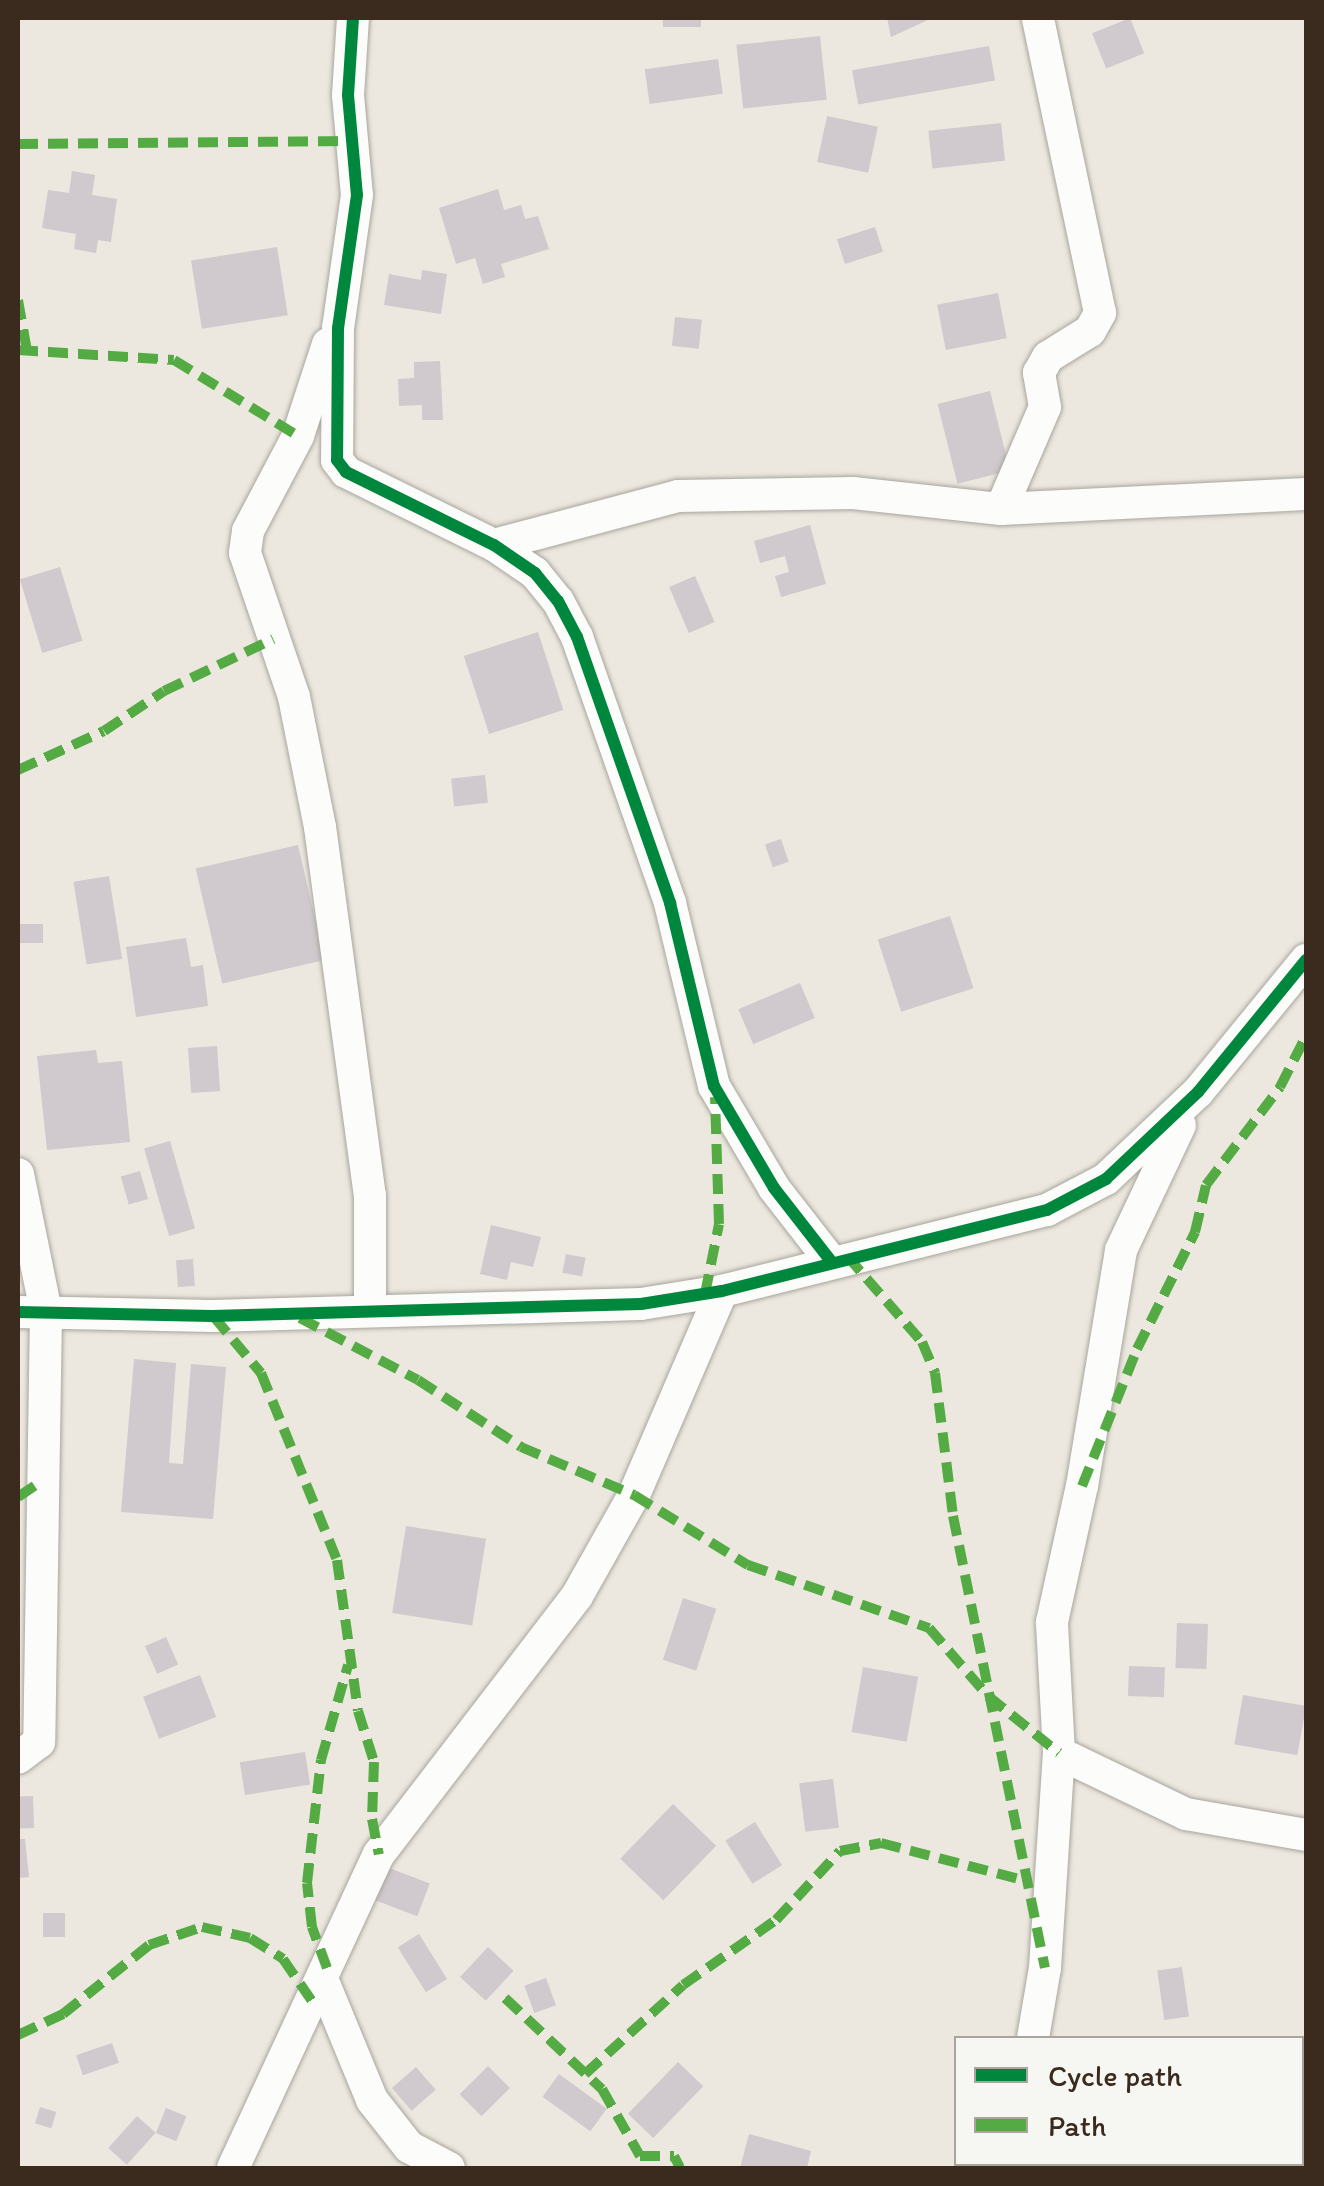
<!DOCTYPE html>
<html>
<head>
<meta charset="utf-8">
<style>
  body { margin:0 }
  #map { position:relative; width:1324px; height:2186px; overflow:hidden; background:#ece8df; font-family:Itim,sans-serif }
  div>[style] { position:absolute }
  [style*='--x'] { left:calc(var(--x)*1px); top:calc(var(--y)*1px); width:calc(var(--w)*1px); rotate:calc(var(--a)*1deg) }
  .building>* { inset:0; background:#d0c9cd; transform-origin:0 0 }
  .roads { filter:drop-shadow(0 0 2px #a9a59e) drop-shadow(0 0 2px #a9a59e) }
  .street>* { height:32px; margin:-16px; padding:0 16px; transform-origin:16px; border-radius:16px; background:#fcfcfa }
  .quiet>* { height:10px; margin-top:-5px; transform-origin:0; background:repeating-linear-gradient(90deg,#55ab43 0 20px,transparent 0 30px) }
  .cycleway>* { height:12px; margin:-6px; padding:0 6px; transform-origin:6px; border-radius:6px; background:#00873e }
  span { translate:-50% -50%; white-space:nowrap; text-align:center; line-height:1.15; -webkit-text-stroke:8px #f6f6f2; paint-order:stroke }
  .frame { position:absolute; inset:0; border:20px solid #3b2a1e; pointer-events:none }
  .legend { position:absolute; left:954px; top:2036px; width:350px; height:130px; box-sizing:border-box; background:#f6f6f2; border:2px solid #aba49d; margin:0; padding:12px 18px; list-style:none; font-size:30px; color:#3b2a1e }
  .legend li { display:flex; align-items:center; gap:20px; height:50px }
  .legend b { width:50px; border:2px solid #aba49d }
</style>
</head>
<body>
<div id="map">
  <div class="building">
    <div style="left:663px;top:18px;width:38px;height:9px"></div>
    <div style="clip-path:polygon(887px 18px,927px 18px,928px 20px,891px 37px)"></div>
    <div style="left:1130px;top:18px;width:38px;height:41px;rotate:68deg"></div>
    <div style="left:820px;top:36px;width:64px;height:84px;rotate:84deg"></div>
    <div style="left:989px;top:46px;width:35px;height:139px;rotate:80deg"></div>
    <div style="left:718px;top:59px;width:35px;height:74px;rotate:82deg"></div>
    <div style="left:827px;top:116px;width:52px;height:47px;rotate:12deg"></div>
    <div style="left:1001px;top:123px;width:38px;height:73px;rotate:84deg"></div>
    <div style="clip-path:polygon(72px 171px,95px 175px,92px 195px,117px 199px,111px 242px,98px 240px,96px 253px,74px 249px,76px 234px,42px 228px,48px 190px,69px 193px)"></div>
    <div style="clip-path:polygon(498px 189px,504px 210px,521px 205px,525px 219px,538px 216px,549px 249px,501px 264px,505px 277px,483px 284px,475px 258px,456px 264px,439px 208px)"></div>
    <div style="left:875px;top:227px;width:26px;height:40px;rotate:72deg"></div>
    <div style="left:277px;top:247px;width:69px;height:87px;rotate:81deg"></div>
    <div style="clip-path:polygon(422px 270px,447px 274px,441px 314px,384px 305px,389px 274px,421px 280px)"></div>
    <div style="left:998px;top:293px;width:46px;height:62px;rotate:79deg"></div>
    <div style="left:675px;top:317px;width:27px;height:29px;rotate:6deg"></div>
    <div style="clip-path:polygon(440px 361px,443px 420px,422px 420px,422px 405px,399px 406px,398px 379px,414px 378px,414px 362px)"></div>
    <div style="left:990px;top:391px;width:82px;height:54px;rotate:76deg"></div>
    <div style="clip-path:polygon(810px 525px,826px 584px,781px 597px,775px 576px,789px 572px,785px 556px,760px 563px,754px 541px)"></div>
    <div style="left:60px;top:567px;width:77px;height:42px;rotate:73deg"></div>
    <div style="left:695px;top:576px;width:50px;height:28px;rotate:67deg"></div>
    <div style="left:538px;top:632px;width:82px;height:78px;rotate:72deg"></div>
    <div style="left:485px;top:775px;width:28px;height:34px;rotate:84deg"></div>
    <div style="left:781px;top:839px;width:24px;height:17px;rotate:71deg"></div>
    <div style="left:298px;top:845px;width:118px;height:105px;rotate:77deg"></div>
    <div style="left:109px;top:876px;width:84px;height:36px;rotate:81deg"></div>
    <div style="left:950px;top:916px;width:76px;height:76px;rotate:72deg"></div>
    <div style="left:18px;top:924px;width:25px;height:19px"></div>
    <div style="clip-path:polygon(186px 938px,191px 967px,203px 965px,208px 1006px,136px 1017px,126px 947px)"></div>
    <div style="left:800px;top:983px;width:38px;height:67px;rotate:67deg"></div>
    <div style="left:217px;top:1046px;width:45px;height:29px;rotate:86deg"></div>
    <div style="clip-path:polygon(96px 1050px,98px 1063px,122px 1061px,130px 1142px,47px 1150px,37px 1056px)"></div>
    <div style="left:170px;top:1141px;width:91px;height:27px;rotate:74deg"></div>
    <div style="left:140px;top:1171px;width:29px;height:20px;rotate:74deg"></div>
    <div style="clip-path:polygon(491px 1225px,541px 1237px,533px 1267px,511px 1262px,507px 1280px,480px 1274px)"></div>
    <div style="left:566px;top:1254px;width:20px;height:19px;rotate:11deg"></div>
    <div style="left:193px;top:1259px;width:27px;height:17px;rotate:86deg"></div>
    <div style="clip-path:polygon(134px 1359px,176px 1363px,169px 1463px,183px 1464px,191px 1364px,226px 1367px,213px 1519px,121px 1512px)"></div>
    <div style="left:406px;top:1526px;width:81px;height:88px;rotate:9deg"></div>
    <div style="left:683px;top:1598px;width:35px;height:65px;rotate:18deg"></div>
    <div style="left:1177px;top:1623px;width:31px;height:45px;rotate:2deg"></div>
    <div style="left:166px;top:1637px;width:30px;height:23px;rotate:66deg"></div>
    <div style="left:1129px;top:1666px;width:36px;height:30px;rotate:2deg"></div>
    <div style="left:863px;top:1667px;width:56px;height:66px;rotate:10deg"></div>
    <div style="left:200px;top:1675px;width:45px;height:61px;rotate:69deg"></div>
    <div style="left:1243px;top:1695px;width:64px;height:50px;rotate:10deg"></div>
    <div style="left:305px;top:1752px;width:33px;height:66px;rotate:81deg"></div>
    <div style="left:833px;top:1779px;width:49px;height:34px;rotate:83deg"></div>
    <div style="left:33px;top:1796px;width:32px;height:15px;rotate:88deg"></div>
    <div style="left:673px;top:1804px;width:60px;height:76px;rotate:44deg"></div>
    <div style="left:755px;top:1822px;width:51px;height:35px;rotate:58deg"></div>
    <div style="clip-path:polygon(18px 1839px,25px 1839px,29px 1877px,18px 1878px)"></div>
    <div style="left:384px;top:1866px;width:49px;height:35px;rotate:21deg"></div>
    <div style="left:43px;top:1913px;width:22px;height:24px"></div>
    <div style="left:419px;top:1934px;width:53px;height:25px;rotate:58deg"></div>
    <div style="left:488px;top:1947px;width:35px;height:41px;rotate:43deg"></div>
    <div style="left:1182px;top:1967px;width:50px;height:25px;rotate:82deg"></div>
    <div style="left:546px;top:1978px;width:29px;height:23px;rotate:70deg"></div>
    <div style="left:112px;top:2043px;width:21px;height:38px;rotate:71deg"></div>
    <div style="left:678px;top:2062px;width:35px;height:72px;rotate:44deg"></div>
    <div style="left:488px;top:2066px;width:31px;height:40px;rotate:45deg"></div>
    <div style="left:416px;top:2067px;width:30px;height:32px;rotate:49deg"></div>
    <div style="left:559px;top:2074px;width:59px;height:28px;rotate:36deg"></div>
    <div style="left:40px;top:2107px;width:17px;height:17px;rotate:17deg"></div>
    <div style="left:166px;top:2108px;width:22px;height:27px;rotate:22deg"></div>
    <div style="left:137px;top:2116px;width:25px;height:43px;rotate:42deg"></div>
    <div style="clip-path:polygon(749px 2134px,811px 2151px,807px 2168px,740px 2168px)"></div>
    <div style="clip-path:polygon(1179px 2164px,1260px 2164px,1178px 2168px)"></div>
  </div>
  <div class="roads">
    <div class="street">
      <div style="--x:353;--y:18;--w:77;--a:93.7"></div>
      <div style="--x:348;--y:95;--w:100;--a:84.9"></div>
      <div style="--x:357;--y:195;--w:134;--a:98.1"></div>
      <div style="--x:338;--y:328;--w:132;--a:90.4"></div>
      <div style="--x:337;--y:460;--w:15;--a:53"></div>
      <div style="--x:346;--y:472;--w:165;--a:26.3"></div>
      <div style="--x:494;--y:545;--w:50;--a:34.3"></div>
      <div style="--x:535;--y:573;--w:36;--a:51"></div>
      <div style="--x:558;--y:601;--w:41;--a:62.2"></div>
      <div style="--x:577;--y:637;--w:282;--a:70.7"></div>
      <div style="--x:670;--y:903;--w:188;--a:76.5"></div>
      <div style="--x:714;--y:1086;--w:118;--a:59.5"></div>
      <div style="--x:774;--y:1188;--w:91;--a:52.1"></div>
      <div style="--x:328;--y:344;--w:97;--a:108.1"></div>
      <div style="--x:298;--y:436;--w:107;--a:117.8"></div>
      <div style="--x:248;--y:531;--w:22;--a:98"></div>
      <div style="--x:245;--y:553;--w:152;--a:71.2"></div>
      <div style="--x:294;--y:697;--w:133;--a:78.7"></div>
      <div style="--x:320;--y:827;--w:371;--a:82.3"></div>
      <div style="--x:370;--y:1195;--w:116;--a:90"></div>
      <div style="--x:1001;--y:509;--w:111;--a:-66.7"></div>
      <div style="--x:1045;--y:407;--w:35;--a:-100"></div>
      <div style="--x:1039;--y:373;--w:18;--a:-61"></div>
      <div style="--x:1048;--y:357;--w:49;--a:-31.8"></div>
      <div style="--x:1090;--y:331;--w:21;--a:-61"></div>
      <div style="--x:1100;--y:313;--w:301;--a:-101.9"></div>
      <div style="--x:494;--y:545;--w:190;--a:-14.9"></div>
      <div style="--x:678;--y:496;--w:175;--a:-1"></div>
      <div style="--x:853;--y:493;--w:149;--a:6.2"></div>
      <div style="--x:1001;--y:509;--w:305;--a:-2.8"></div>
      <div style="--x:18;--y:1174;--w:141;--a:78.5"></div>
      <div style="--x:46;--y:1312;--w:430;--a:90.9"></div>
      <div style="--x:39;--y:1742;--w:26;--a:143"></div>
      <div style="--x:18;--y:1312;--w:194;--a:1.2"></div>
      <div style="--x:212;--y:1316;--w:429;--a:-1.6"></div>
      <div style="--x:641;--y:1304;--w:82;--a:-9.1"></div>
      <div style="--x:722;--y:1291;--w:335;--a:-14"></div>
      <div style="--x:1047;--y:1210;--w:67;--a:-27.7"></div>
      <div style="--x:1106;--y:1179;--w:127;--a:-43.4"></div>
      <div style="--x:1198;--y:1092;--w:171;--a:-50.7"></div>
      <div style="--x:1059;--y:1753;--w:141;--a:25.7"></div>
      <div style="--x:1186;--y:1814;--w:122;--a:9.9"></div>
      <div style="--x:323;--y:1981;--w:129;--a:67.6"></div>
      <div style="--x:372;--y:2100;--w:60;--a:51.8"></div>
      <div style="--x:409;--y:2147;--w:45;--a:27.7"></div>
      <div style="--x:1033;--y:2038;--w:71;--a:-80.3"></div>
      <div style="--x:1045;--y:1968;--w:215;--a:-86.3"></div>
      <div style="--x:1059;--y:1753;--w:131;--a:-93.1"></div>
      <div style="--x:1052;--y:1622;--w:139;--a:-77.6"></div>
      <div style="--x:1082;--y:1486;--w:239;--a:-80.6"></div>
      <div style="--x:1121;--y:1250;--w:138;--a:-64.7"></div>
      <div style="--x:233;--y:2168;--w:346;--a:-65.1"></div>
      <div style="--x:379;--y:1854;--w:325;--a:-52.5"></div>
      <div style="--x:577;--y:1596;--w:116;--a:-60.6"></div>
      <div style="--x:634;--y:1495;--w:222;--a:-66.7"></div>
      <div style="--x:1011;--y:2168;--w:4;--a:-76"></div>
    </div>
  </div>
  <div class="quiet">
    <div style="--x:18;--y:144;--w:335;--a:-0.5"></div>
    <div style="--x:18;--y:300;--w:52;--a:80"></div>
    <div style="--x:18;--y:350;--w:156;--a:3.7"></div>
    <div style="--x:174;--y:360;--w:145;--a:31.5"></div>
    <div style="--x:18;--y:770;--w:94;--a:-24.4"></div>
    <div style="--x:104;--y:731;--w:72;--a:-33.7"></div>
    <div style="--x:164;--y:691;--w:121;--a:-25.5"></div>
    <div style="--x:847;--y:1256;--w:114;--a:48.9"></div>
    <div style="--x:922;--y:1342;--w:34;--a:67"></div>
    <div style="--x:935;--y:1373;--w:144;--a:82.8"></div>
    <div style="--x:953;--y:1516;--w:461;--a:78.5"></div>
    <div style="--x:705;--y:1294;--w:71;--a:-78.7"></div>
    <div style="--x:719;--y:1224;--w:127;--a:-91.8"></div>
    <div style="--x:214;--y:1317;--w:73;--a:50"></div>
    <div style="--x:261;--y:1373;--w:202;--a:67.9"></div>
    <div style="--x:337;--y:1560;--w:152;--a:82.1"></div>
    <div style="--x:358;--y:1711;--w:53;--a:72.6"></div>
    <div style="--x:374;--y:1762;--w:57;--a:92"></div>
    <div style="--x:372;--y:1819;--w:36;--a:79"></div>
    <div style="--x:300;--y:1318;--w:133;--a:27.7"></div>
    <div style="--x:418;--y:1380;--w:123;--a:33"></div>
    <div style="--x:521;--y:1447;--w:123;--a:23"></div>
    <div style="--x:634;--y:1495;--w:134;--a:31.6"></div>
    <div style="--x:748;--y:1565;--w:192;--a:19.2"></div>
    <div style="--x:929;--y:1628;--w:90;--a:49.1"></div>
    <div style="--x:988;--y:1696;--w:91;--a:38.8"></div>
    <div style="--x:1082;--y:1486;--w:148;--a:-68.1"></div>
    <div style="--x:1137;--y:1349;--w:131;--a:-63.6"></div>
    <div style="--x:1195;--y:1232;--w:48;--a:-76.8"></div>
    <div style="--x:1206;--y:1185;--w:123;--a:-52.9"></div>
    <div style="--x:1280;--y:1087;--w:57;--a:-63"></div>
    <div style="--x:18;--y:1497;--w:27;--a:-34"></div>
    <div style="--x:327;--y:1968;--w:44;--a:-110.1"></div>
    <div style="--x:312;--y:1927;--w:44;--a:-96.5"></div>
    <div style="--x:307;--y:1883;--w:124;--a:-83.5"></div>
    <div style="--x:321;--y:1760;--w:99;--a:-74.1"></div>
    <div style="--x:505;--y:1998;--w:133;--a:43.2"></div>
    <div style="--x:602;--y:2089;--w:77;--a:60.4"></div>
    <div style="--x:640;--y:2156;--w:34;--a:0"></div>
    <div style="--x:674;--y:2156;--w:13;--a:63"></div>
    <div style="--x:18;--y:2035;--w:50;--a:-25"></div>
    <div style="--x:63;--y:2014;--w:110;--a:-38.7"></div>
    <div style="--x:149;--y:1945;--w:56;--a:-18.8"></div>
    <div style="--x:202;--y:1927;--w:49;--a:12.9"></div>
    <div style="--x:250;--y:1938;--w:39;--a:32"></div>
    <div style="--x:283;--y:1959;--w:51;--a:55.4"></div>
    <div style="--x:585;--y:2074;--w:132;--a:-42.2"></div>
    <div style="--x:683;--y:1985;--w:113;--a:-35"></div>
    <div style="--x:776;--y:1920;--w:94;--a:-47.2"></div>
    <div style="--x:840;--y:1851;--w:42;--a:-11"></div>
    <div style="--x:881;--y:1843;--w:151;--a:14.6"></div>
  </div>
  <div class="cycleway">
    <div style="--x:353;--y:18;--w:77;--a:93.7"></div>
    <div style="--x:348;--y:95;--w:100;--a:84.9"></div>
    <div style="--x:357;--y:195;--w:134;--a:98.1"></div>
    <div style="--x:338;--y:328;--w:132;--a:90.4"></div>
    <div style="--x:337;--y:460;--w:15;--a:53"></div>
    <div style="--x:346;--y:472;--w:165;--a:26.3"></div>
    <div style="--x:494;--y:545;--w:50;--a:34.3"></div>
    <div style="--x:535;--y:573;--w:36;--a:51"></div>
    <div style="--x:558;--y:601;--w:41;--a:62.2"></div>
    <div style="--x:577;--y:637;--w:282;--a:70.7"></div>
    <div style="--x:670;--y:903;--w:188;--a:76.5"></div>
    <div style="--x:714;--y:1086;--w:118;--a:59.5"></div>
    <div style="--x:774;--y:1188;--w:91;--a:52.1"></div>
    <div style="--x:18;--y:1312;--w:194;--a:1.2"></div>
    <div style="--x:212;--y:1316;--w:429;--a:-1.6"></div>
    <div style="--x:641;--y:1304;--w:82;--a:-9.1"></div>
    <div style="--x:722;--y:1291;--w:335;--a:-14"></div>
    <div style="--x:1047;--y:1210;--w:67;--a:-27.7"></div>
    <div style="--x:1106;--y:1179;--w:127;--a:-43.4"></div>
    <div style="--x:1198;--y:1092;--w:171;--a:-50.7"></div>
  </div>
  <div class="frame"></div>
  <ul class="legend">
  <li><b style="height:12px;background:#00873e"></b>Cycle path</li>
  <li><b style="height:12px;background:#55ab43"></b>Path</li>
  </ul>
</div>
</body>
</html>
